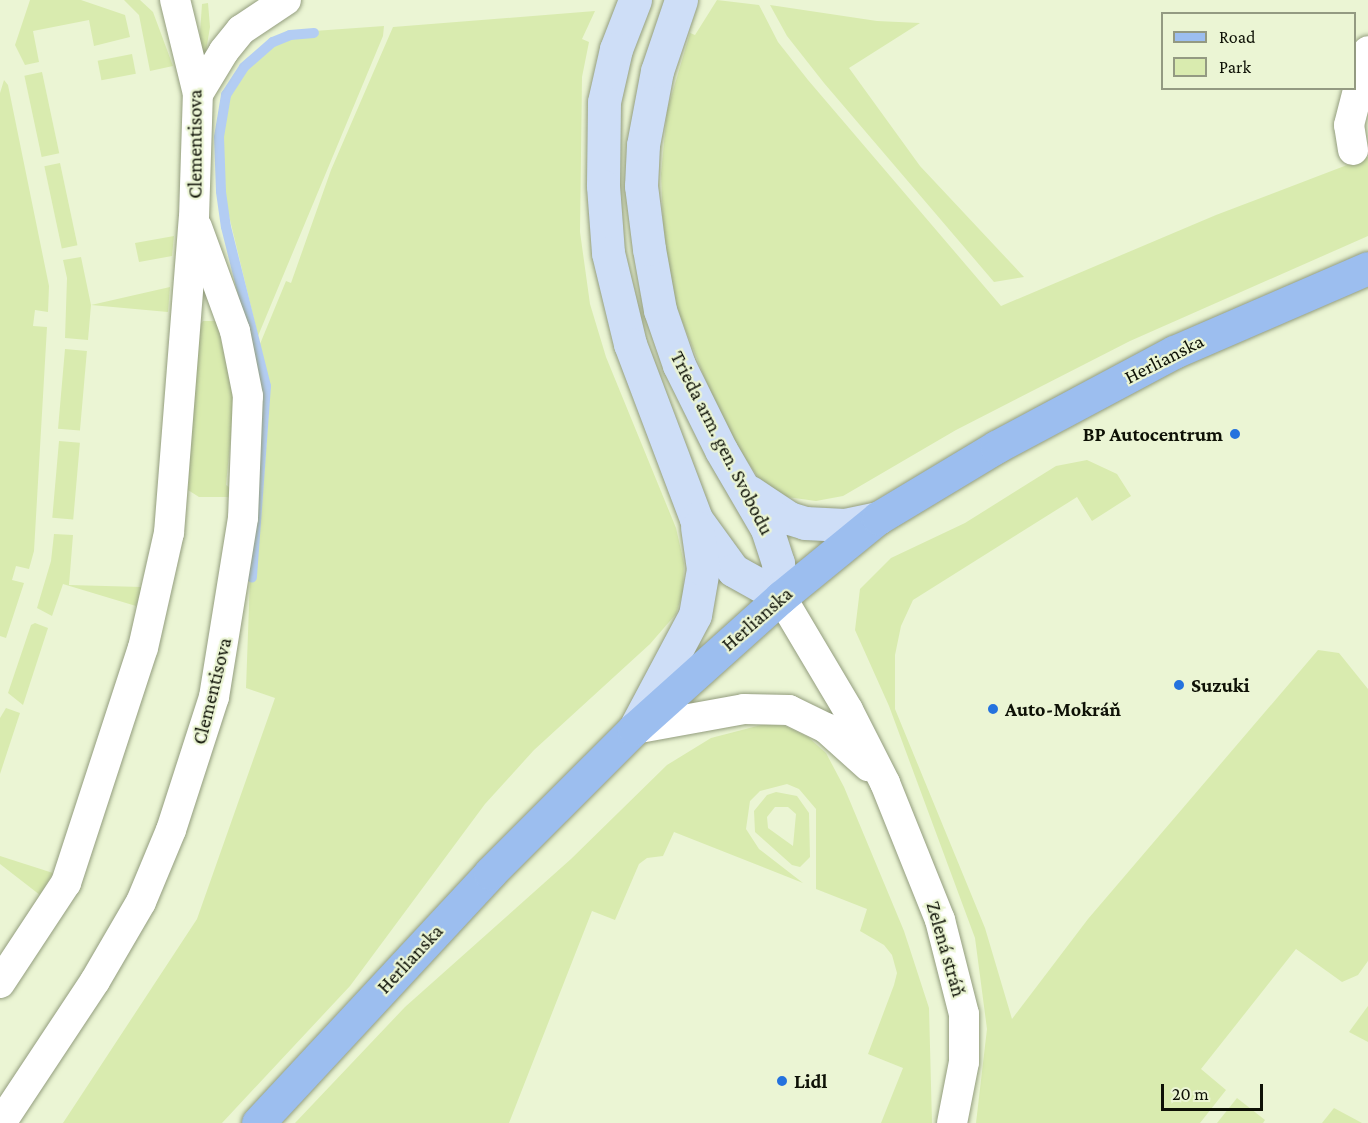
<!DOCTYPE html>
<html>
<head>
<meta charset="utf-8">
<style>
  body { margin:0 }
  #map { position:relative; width:1368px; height:1123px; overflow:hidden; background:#ebf5d4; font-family:"Crimson Pro",serif }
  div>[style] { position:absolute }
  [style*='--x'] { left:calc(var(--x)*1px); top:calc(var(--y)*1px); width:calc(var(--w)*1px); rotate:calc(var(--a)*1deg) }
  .green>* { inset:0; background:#d9ebaf; transform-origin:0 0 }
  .stream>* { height:10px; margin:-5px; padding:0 5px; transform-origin:5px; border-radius:5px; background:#b3cdf3 }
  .roads { filter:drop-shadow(0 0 2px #939d7e) drop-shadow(0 0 2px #939d7e) }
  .street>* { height:30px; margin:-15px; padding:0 15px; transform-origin:15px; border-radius:15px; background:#fff }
  .secondary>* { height:33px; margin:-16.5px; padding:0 16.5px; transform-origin:16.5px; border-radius:16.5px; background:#cedef7 }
  .primary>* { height:33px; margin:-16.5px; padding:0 16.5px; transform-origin:16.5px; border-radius:16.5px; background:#9cbeef }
  .dots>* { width:16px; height:16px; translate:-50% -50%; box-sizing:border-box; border:3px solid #ebf5d4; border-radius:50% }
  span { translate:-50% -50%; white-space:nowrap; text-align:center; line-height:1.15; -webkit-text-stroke:4.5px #ebf5d4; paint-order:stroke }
  .street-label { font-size:20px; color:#0e1106 }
  .poi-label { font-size:20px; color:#0e1106; font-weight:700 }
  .right { translate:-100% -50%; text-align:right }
  .left { translate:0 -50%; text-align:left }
  .legend { position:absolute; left:1161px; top:12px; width:195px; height:78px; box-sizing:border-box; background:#ebf5d4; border:2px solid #939a82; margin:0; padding:8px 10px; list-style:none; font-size:18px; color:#0e1106 }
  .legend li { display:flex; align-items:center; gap:12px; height:30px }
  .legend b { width:30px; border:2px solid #939a82 }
  .scale { position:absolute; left:1161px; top:1084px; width:102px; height:27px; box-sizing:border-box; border:3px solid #0e1106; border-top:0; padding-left:8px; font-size:18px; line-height:21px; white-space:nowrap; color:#0e1106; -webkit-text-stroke:4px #ebf5d4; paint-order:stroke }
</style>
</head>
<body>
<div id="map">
  <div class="green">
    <div style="clip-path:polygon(30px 0,81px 0,125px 15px,130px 37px,94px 46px,89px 20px,33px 31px,39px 62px,25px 65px,15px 45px)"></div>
    <div style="clip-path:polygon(124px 0,140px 0,153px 12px,173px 66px,150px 71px,139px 15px)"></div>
    <div style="clip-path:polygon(717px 0,759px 5px,778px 42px,808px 80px,1001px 306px,1216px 215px,1368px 157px,1368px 236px,1130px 341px,956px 430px,843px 496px,816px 501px,787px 497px,760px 480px,724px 427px,677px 308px,664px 248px,661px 174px,667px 111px,690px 33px,695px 35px)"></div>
    <div style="clip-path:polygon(208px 3px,210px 27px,204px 63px,198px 63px,202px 4px)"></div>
    <div style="clip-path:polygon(770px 5px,877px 21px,920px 23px,849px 68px,920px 166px,1024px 277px,994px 282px,824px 83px,787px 36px)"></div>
    <div style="clip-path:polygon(595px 11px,582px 39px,589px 42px,582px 77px,580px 232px,590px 304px,606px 357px,676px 528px,684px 563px,683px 592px,676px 614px,650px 644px,534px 750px,485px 804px,350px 986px,222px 1123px,63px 1123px,197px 919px,275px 698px,246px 688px,250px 578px,254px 576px,261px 517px,269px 408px,260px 344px,286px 281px,291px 283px,331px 170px,393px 27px)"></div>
    <div style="clip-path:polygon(384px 26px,383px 36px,258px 336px,224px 195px,221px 137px,228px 96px,251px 63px,282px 39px,314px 35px,314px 31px)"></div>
    <div style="left:132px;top:54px;width:20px;height:35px;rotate:79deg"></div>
    <div style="left:42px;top:72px;width:83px;height:18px;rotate:78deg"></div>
    <div style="clip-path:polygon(4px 80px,8px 85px,49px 286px,48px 312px,35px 310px,33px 326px,47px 327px,34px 551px,29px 569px,16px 566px,12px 580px,24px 583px,6px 638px,0 636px,0 93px)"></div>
    <div style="left:60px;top:163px;width:84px;height:16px;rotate:78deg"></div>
    <div style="clip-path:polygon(174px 236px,172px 256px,139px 262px,135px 243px)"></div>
    <div style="clip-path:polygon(81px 257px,91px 305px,170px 287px,168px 312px,91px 305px,88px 340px,65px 338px,67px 278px,63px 260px)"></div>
    <div style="clip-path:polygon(203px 321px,217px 321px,234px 404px,226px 485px,233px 490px,231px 497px,199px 497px,188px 490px,198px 327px)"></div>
    <div style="left:65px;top:349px;width:22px;height:80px;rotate:5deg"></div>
    <div style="left:59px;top:441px;width:21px;height:77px;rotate:5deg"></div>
    <div style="clip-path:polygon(1087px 460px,1117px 474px,1131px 496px,1092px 521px,1077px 497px,913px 600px,901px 626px,895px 655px,895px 709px,985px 928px,1012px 1019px,1088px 919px,1318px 650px,1339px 653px,1368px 689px,1368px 961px,1358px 975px,1342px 982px,1296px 949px,1201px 1069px,1226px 1090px,1200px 1123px,976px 1123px,987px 1029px,975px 938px,889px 706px,855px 630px,860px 589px,891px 558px,965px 523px,1056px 466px)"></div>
    <div style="clip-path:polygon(54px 534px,73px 535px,69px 585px,142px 587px,136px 606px,63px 584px,52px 616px,37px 608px,51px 561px)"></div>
    <div style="clip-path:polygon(35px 623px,48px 628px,23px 705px,8px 693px,31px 625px)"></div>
    <div style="clip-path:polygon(6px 708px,20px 713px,0 774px,0 718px)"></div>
    <div style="clip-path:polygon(765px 724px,785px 726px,808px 737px,826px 753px,844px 787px,904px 931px,929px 1008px,932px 1123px,881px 1123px,903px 1068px,868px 1054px,894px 985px,897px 973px,892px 955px,884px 945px,860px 931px,867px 909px,816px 889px,816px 809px,799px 789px,787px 784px,760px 791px,750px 801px,746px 829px,759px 849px,803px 883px,674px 832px,663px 856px,647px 858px,639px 864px,615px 920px,592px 911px,509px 1123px,295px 1123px,405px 1007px,571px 859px,667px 765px,711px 738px)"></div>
    <div style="clip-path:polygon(evenodd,776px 792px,797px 796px,809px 813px,810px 857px,800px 867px,792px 865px,755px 832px,754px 811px,767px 795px,776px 792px,775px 807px,788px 807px,796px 814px,793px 846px,768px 828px,767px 817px,775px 807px)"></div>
    <div style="clip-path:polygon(0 856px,53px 873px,40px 895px,0 864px)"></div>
    <div style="clip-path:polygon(1368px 1006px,1368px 1042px,1349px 1032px)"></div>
    <div style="clip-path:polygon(1237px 1098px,1265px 1120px,1263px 1123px,1217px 1123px)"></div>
    <div style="clip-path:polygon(1334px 1108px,1362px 1123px,1322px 1123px)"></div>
  </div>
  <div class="stream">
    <div style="--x:221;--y:191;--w:54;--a:-92.1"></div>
    <div style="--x:219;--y:137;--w:43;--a:-80.5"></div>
    <div style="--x:226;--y:95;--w:33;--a:-57"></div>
    <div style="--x:244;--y:67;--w:38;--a:-41"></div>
    <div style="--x:273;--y:42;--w:18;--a:-22"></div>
    <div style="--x:290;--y:35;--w:24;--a:-5"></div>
    <div style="--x:221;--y:192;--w:35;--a:82"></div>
    <div style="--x:226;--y:227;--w:164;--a:75.9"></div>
    <div style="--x:266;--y:386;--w:192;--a:94.2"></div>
  </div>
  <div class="roads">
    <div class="street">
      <div style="--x:198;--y:94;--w:50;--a:-58.8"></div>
      <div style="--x:224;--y:51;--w:27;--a:-51"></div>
      <div style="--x:241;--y:30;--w:54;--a:-33.7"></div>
      <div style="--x:1353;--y:150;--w:25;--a:-99"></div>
      <div style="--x:1349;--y:125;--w:76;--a:-75.6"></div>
      <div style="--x:781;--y:597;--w:131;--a:59.3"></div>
      <div style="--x:848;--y:710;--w:82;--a:63.1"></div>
      <div style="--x:885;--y:783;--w:148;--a:68.1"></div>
      <div style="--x:940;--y:920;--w:97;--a:75.7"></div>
      <div style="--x:964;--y:1014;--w:48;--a:90"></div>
      <div style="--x:964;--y:1062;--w:62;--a:101.1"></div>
      <div style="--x:634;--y:729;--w:112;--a:-10.3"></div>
      <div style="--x:744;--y:709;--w:45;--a:1.3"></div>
      <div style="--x:789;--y:710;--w:41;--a:25.9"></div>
      <div style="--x:826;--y:728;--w:57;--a:42.1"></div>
      <div style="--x:0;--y:983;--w:120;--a:-56.6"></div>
      <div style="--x:66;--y:883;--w:247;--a:-71.9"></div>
      <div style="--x:143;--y:648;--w:118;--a:-77.3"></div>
      <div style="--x:169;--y:533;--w:316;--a:-85.5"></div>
      <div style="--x:194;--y:218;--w:124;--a:-88.2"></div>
      <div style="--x:198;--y:94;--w:97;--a:-103.7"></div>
      <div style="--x:1;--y:1123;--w:170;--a:-56.5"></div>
      <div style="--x:95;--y:981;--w:91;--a:-59.8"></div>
      <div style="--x:141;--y:902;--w:78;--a:-67.4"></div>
      <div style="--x:171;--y:830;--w:140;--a:-72.1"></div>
      <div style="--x:214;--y:697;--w:181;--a:-80.8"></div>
      <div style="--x:243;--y:518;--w:122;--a:-87.7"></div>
      <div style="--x:248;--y:396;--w:66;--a:-101.3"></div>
      <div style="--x:235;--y:331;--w:111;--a:-110.1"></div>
    </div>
    <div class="secondary">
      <div style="--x:635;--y:0;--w:53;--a:111.2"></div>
      <div style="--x:616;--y:49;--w:54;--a:102.8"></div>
      <div style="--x:604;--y:102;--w:84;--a:90.7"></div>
      <div style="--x:603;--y:186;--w:67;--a:85.7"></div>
      <div style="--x:608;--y:253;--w:94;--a:76.4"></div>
      <div style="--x:630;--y:344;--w:187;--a:69.3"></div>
      <div style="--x:696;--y:519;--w:63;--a:54"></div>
      <div style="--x:733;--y:570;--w:55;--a:29.4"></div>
      <div style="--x:781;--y:597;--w:34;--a:-95"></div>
      <div style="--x:778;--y:563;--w:36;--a:-108"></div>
      <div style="--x:767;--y:529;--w:91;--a:-120.2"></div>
      <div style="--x:721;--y:450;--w:95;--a:-116.3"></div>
      <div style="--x:679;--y:365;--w:58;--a:-109.1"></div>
      <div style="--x:660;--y:310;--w:62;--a:-100.2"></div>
      <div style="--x:649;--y:249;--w:64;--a:-97.2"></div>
      <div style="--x:641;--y:186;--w:41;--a:-87.2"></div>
      <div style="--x:643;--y:145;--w:75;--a:-79.3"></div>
      <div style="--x:657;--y:71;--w:75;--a:-71.3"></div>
      <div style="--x:750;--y:492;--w:47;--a:33.7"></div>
      <div style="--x:789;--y:518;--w:17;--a:17"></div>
      <div style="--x:805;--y:523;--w:40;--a:2.9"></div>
      <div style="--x:845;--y:525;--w:34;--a:-12"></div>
      <div style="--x:637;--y:724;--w:123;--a:-62"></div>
      <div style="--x:695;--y:615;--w:47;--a:-80.1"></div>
      <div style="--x:703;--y:569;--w:42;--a:-98.1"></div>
    </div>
    <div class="primary">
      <div style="--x:258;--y:1123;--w:341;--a:-47.1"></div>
      <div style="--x:490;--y:873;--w:204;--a:-45"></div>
      <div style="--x:634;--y:729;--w:198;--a:-41.9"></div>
      <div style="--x:781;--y:597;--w:125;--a:-39.2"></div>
      <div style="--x:878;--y:518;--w:138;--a:-31"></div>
      <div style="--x:996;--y:447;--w:202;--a:-28.1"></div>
      <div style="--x:1174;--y:352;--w:211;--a:-23.4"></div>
    </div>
  </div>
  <div class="dots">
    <div style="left:1235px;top:434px;background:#2472de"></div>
    <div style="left:1179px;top:685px;background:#2472de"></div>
    <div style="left:993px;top:709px;background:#2472de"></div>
    <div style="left:782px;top:1081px;background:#2472de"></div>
  </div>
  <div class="street-label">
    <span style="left:195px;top:144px;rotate:-90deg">Clementisova</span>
    <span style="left:1164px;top:359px;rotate:-27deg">Herlianska</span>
    <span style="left:722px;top:443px;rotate:63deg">Trieda arm. gen. Svobodu</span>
    <span style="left:757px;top:619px;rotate:-41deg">Herlianska</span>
    <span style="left:212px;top:691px;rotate:-76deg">Clementisova</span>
    <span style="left:946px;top:949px;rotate:74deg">Zelená stráň</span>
    <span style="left:410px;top:959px;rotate:-47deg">Herlianska</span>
  </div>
  <div class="poi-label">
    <span class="right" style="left:1223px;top:434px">BP Autocentrum</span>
    <span class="left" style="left:1191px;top:685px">Suzuki</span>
    <span class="left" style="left:1005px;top:709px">Auto-Mokráň</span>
    <span class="left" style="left:794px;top:1081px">Lidl</span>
  </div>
  <ul class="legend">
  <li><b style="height:8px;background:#9cbeef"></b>Road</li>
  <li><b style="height:16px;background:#d9ebaf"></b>Park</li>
  </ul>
  <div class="scale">20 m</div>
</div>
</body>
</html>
